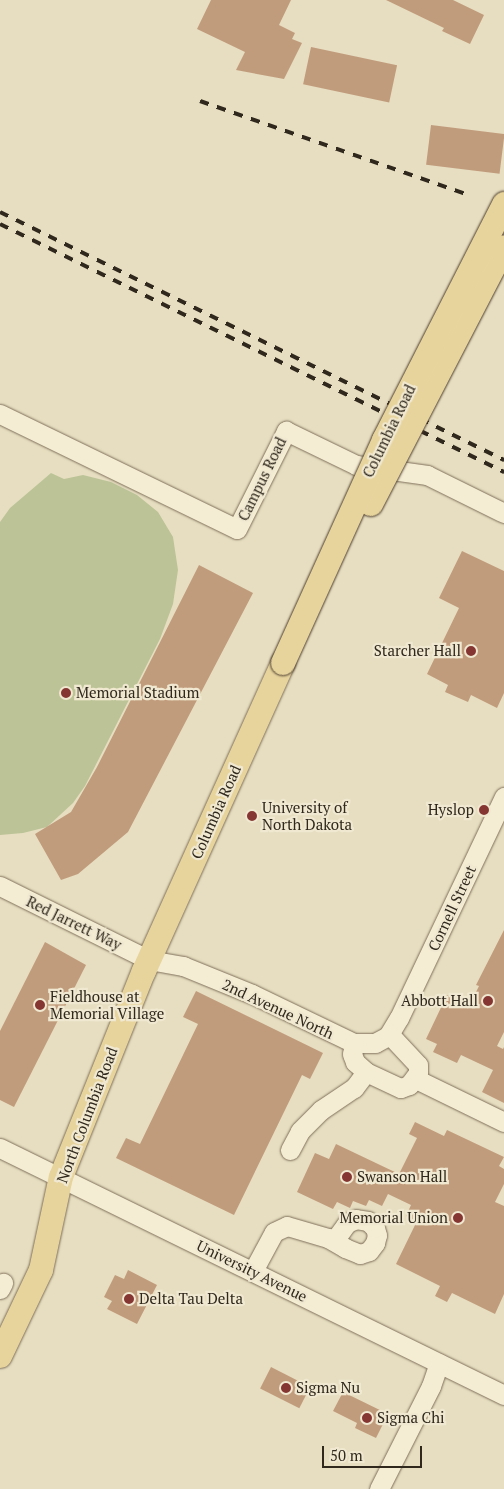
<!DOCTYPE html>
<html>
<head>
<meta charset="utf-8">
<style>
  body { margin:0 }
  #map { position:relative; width:504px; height:1489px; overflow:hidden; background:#e7dec1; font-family:"PT Serif",serif }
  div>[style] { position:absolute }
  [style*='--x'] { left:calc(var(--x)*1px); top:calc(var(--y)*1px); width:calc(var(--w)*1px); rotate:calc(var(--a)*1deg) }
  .green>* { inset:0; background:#bcc497 }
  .building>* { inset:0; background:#c19c7c; transform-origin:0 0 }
  .roads { filter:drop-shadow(0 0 1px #7f705b) drop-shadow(0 0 1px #7f705b) }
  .minor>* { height:19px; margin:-9.5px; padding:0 9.5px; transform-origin:9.5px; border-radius:9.5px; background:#f4ecd3 }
  .major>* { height:24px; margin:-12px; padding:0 12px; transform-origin:12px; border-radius:12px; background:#e7d49d }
  .rail>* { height:4px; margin-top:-2px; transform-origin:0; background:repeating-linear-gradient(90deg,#30281d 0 9px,transparent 0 18px) }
  .bridges { filter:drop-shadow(0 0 1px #4d3e2f) drop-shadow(0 0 1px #4d3e2f) }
  .major-bridge>* { height:24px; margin:-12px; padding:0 12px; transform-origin:12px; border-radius:12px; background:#e7d49d }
  .dots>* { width:14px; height:14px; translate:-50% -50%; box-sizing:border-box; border:2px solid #f0e8d0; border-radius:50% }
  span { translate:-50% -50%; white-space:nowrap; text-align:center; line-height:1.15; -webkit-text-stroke:4.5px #f0e8d0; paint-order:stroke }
  .street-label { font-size:15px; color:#30281d }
  .poi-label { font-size:15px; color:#30281d }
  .right { translate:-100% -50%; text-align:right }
  .left { translate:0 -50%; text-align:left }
  .scale { position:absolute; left:322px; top:1446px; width:100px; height:22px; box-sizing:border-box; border:2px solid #30281d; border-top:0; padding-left:6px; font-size:15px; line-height:18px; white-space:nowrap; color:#30281d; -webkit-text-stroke:4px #f0e8d0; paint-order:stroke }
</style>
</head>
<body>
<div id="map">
  <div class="green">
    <div style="clip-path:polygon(51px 473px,64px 479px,83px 475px,111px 482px,137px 495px,158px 512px,173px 537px,178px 570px,173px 604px,160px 639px,85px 786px,73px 803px,47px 827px,23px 833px,0 835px,0 522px,10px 508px)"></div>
  </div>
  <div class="building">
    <div style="clip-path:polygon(211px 0,291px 0,279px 25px,295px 33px,292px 39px,302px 43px,284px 79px,236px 70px,245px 52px,197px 29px)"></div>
    <div style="clip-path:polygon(386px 0,453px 0,484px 15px,470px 44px,442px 31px,444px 28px)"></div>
    <div style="left:311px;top:47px;width:88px;height:38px;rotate:12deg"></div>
    <div style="left:431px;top:125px;width:74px;height:40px;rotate:7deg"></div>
    <div style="clip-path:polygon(462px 551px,504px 571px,504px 693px,497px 708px,471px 695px,468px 702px,445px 692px,448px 685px,427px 674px,459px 608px,439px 598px)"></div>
    <div style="clip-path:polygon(199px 565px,253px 593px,128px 832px,78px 874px,61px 880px,35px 834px,71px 812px,97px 767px)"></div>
    <div style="clip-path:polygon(504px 930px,504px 1032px,497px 1046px,503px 1049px,504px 1047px,504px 1103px,482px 1092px,493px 1070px,461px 1055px,457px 1063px,433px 1052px,437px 1044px,426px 1039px,447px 995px,469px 1006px,479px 986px,476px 985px)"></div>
    <div style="clip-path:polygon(45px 942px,86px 965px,14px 1107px,0 1100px,0 1031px)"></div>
    <div style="clip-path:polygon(196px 991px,323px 1053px,310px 1079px,302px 1075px,234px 1215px,116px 1158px,126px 1138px,140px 1144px,198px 1024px,183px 1017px)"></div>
    <div style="clip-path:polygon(415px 1122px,444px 1136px,447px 1130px,504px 1157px,499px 1166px,504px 1169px,504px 1184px,495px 1202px,504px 1206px,504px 1294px,495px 1314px,452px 1293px,447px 1302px,435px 1296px,440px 1286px,396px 1264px,417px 1221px,406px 1216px,411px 1205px,388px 1194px,382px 1206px,369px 1200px,366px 1206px,353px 1201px,350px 1208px,337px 1202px,333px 1209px,297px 1192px,315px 1153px,329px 1159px,336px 1144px,399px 1174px,417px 1138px,409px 1134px)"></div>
    <div style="clip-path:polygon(128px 1270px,157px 1285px,137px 1324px,107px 1309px,112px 1301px,104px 1297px,115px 1275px,124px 1279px)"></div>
    <div style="left:271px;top:1367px;width:44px;height:24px;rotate:27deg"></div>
    <div style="clip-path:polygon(343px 1392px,388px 1414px,376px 1438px,355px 1428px,357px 1423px,333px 1411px)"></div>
  </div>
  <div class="roads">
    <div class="minor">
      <div style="--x:0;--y:414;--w:263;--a:25.9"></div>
      <div style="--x:237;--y:529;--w:110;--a:-63.4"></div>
      <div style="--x:286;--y:431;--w:78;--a:25.9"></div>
      <div style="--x:356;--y:465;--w:72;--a:8"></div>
      <div style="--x:427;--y:475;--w:86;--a:26.3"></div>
      <div style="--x:0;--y:886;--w:166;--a:26.4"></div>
      <div style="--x:149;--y:960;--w:35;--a:10"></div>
      <div style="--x:183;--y:966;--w:74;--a:22.1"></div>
      <div style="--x:252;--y:994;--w:113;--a:25.7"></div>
      <div style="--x:354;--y:1043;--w:21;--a:0"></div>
      <div style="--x:375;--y:1043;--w:15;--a:-28"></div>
      <div style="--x:388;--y:1036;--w:21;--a:-59"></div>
      <div style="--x:399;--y:1018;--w:245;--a:-64.6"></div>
      <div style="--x:354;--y:1043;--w:11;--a:100"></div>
      <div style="--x:352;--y:1054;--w:9;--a:69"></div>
      <div style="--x:355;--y:1062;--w:15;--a:42"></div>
      <div style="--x:366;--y:1072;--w:38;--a:25"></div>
      <div style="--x:401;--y:1088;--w:9;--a:-21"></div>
      <div style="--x:409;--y:1085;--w:15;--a:-53"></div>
      <div style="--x:418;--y:1073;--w:8;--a:-90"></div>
      <div style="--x:418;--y:1065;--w:42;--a:-133.1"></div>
      <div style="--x:422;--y:1082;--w:91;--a:26"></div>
      <div style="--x:0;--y:1148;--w:561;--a:26.11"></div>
      <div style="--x:290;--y:1150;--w:21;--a:-62"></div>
      <div style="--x:300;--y:1131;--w:30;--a:-45"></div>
      <div style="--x:321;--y:1110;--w:40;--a:-34"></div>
      <div style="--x:354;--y:1088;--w:20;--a:-53"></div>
      <div style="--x:253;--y:1271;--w:44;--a:-61.7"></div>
      <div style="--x:274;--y:1232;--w:14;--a:-25"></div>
      <div style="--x:287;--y:1226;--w:43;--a:16.3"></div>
      <div style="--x:328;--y:1238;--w:20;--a:30"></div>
      <div style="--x:345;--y:1248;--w:16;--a:22"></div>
      <div style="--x:360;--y:1254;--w:9;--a:-18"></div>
      <div style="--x:369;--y:1251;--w:10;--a:-53"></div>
      <div style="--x:375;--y:1243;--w:8;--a:-76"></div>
      <div style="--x:377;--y:1235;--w:7;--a:-106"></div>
      <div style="--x:375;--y:1228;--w:10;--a:-135"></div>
      <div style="--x:368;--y:1221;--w:12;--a:-171"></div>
      <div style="--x:356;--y:1219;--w:10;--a:156"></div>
      <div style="--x:347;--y:1223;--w:22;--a:126"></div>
      <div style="--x:0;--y:1289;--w:7;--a:-63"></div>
      <div style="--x:379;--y:1489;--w:115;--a:-63.2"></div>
      <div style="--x:431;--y:1386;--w:24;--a:-71"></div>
    </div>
    <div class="major">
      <div style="--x:0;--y:1356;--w:95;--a:-64.5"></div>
      <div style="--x:41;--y:1270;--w:95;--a:-77.9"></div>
      <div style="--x:61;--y:1177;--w:222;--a:-68.1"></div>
      <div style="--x:144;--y:971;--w:338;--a:-65.7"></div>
    </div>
  </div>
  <div class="rail">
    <div style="--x:200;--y:101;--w:285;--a:19.3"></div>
    <div style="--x:0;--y:212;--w:562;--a:26.2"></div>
    <div style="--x:0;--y:224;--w:562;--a:26.2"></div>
  </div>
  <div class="bridges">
    <div class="major-bridge">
      <div style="--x:371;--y:504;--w:289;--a:-62.6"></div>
      <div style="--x:283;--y:663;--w:245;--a:-65.6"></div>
      <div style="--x:384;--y:440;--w:265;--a:-63"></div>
    </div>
  </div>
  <div class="dots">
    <div style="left:471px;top:651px;background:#863632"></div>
    <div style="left:66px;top:693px;background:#863632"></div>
    <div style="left:484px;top:810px;background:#863632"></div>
    <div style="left:252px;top:816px;background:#863632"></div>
    <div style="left:488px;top:1001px;background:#863632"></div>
    <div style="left:40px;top:1005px;background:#863632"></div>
    <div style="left:347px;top:1177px;background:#863632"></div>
    <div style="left:458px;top:1218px;background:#863632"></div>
    <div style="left:129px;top:1299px;background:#863632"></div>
    <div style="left:286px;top:1388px;background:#863632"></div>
    <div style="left:367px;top:1418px;background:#863632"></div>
  </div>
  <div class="street-label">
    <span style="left:389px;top:431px;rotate:-64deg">Columbia Road</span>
    <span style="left:262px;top:479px;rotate:-64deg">Campus Road</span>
    <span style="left:216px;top:812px;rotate:-66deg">Columbia Road</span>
    <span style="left:452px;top:908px;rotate:-65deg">Cornell Street</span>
    <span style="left:74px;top:923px;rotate:26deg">Red Jarrett Way</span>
    <span style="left:278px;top:1009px;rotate:25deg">2nd Avenue North</span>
    <span style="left:87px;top:1115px;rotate:-69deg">North Columbia Road</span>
    <span style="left:252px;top:1271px;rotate:26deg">University Avenue</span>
  </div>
  <div class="poi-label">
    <span class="right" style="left:461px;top:651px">Starcher Hall</span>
    <span class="left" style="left:76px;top:693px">Memorial Stadium</span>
    <span class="left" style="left:262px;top:816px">University of<br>North Dakota</span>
    <span class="right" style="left:474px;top:810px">Hyslop</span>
    <span class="left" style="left:50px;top:1005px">Fieldhouse at<br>Memorial Village</span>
    <span class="right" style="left:478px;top:1001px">Abbott Hall</span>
    <span class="left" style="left:357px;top:1177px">Swanson Hall</span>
    <span class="right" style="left:448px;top:1218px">Memorial Union</span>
    <span class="left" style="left:139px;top:1299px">Delta Tau Delta</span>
    <span class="left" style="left:296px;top:1388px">Sigma Nu</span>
    <span class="left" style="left:377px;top:1418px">Sigma Chi</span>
  </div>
  <div class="scale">50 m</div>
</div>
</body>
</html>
